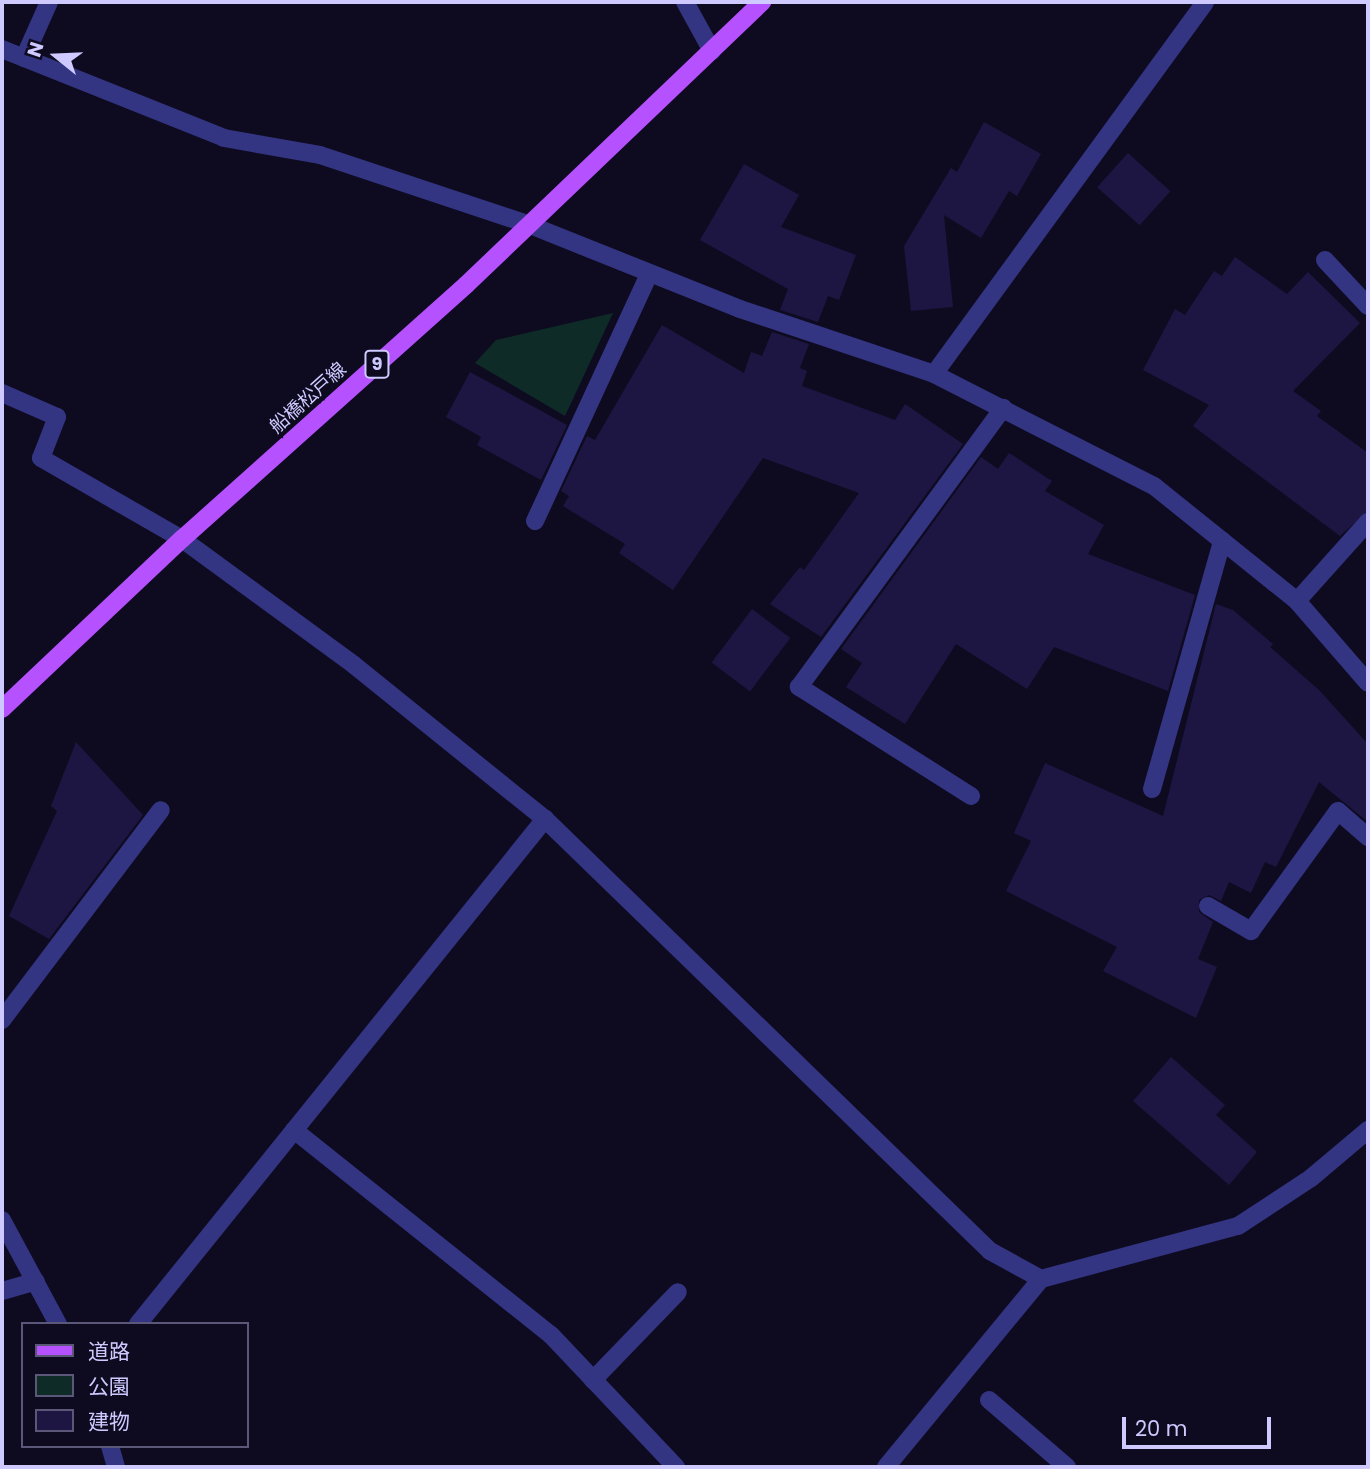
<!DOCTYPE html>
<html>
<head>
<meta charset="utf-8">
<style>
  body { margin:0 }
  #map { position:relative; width:1370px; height:1469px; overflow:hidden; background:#0e0b20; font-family:Poppins,"Noto Sans JP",sans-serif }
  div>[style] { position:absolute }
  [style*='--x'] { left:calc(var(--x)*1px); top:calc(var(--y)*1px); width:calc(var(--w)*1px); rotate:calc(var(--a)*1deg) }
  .green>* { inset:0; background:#0e2b28 }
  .building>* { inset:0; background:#1d1642; transform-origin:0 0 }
  .service>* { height:18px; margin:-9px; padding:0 9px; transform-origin:9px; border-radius:9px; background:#333482 }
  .minor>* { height:18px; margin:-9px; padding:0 9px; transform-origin:9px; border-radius:9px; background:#333482 }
  .tertiary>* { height:18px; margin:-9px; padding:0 9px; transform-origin:9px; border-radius:9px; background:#333482 }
  .primary>* { height:18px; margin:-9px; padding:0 9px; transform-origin:9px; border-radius:9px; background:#b651ff }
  span { translate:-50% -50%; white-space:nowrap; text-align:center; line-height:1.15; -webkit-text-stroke:7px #0e0b20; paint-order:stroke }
  .shield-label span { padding:2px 5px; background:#0e0b20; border:2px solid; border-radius:5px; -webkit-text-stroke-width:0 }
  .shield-label { font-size:18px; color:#cecaff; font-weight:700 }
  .street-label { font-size:19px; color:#cecaff }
  .frame { position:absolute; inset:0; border:4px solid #cecaff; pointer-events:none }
  .legend { position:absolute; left:21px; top:1322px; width:228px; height:126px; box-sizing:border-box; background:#0e0b20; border:2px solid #5b5779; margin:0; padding:9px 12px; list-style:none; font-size:21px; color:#cecaff }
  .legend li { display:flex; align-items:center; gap:14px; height:35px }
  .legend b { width:35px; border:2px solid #5b5779 }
  .north { position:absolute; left:21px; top:21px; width:70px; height:70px; -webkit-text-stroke:5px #0e0b20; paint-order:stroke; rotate:288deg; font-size:19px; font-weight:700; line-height:28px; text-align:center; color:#cecaff }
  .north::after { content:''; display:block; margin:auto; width:24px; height:32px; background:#cecaff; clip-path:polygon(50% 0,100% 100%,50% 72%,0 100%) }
  .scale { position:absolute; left:1122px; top:1417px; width:149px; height:32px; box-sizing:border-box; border:4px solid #cecaff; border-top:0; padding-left:9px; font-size:21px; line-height:24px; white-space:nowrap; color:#cecaff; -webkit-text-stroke:5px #0e0b20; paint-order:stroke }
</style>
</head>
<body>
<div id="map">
  <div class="green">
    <div style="clip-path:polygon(613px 313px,565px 416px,475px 363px,496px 340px)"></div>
  </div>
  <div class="building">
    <div style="clip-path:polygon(984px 122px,1041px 154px,1017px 196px,1009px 191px,981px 238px,944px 215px,953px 307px,911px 311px,904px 246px,951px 168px,957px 172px)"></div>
    <div style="left:1128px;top:153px;width:57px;height:46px;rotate:42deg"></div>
    <div style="clip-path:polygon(744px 164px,799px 195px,781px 227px,856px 255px,839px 300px,828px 296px,818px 322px,780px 310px,788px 289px,700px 240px)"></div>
    <div style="clip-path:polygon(1235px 257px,1287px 294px,1308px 272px,1360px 323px,1293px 391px,1321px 411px,1317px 416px,1368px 453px,1368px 511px,1340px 536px,1193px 426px,1209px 405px,1143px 370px,1175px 309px,1185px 315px,1214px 271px,1222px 276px)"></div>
    <div style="clip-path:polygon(662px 325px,744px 373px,751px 352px,762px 356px,772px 332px,809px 344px,800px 368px,807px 371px,802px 386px,895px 420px,905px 404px,963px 444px,821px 637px,770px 604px,800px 567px,804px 570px,859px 493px,763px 458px,673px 590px,619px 553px,625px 544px,563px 506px,569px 496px,561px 491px,587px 436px,595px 440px)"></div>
    <div style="clip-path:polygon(470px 372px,567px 425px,541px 480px,477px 445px,481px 437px,446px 417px)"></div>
    <div style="clip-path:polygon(1009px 453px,1052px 481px,1045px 491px,1104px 525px,1088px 554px,1195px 595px,1168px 691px,1054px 647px,1027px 689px,956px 644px,905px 724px,846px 687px,862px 663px,841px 649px,981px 457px,998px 469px)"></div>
    <div style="clip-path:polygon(1216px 604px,1233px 610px,1273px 644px,1270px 647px,1319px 690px,1368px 744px,1368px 822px,1319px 782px,1276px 867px,1265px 862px,1251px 893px,1229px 882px,1221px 901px,1209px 895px,1199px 900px,1199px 912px,1213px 922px,1198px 959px,1217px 967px,1196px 1018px,1103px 971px,1117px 947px,1006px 891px,1031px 841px,1014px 833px,1045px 763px,1163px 816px)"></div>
    <div style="left:752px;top:609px;width:48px;height:67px;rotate:37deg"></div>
    <div style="clip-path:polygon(76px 742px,143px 815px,49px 939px,9px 916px,57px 811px,51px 806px)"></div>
    <div style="clip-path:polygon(1171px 1057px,1225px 1105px,1216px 1115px,1257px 1152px,1229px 1185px,1133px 1101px)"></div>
  </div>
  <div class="service">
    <div style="--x:685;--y:2;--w:56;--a:61.1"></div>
    <div style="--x:1325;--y:260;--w:63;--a:46.9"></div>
    <div style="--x:535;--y:521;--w:272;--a:-65.2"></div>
    <div style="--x:1152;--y:789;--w:258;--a:-74.2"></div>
    <div style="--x:971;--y:796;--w:204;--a:-147.6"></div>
    <div style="--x:799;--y:687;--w:346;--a:-53.8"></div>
    <div style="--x:1208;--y:906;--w:50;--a:30.2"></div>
    <div style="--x:1251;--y:931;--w:148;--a:-54.1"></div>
    <div style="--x:1338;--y:811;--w:40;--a:41"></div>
    <div style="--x:2;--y:1020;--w:263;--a:-52.9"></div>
    <div style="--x:2;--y:1291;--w:35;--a:-16"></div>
    <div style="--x:593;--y:1380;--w:122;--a:-46"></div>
    <div style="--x:989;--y:1400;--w:103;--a:40.7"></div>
  </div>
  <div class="minor">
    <div style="--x:24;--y:58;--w:61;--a:-65.9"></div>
    <div style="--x:934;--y:374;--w:460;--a:-53.9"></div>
    <div style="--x:2;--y:393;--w:60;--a:23.6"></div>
    <div style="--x:57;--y:417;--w:44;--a:111.3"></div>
    <div style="--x:41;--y:458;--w:163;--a:29.9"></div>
    <div style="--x:182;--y:539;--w:213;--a:36.2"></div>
    <div style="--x:354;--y:665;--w:245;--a:38.9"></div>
    <div style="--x:545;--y:819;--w:620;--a:44.15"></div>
    <div style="--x:990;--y:1251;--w:58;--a:28.8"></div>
    <div style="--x:1297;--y:601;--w:106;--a:-48.1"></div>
    <div style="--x:294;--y:1130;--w:329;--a:38.6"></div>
    <div style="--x:551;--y:1335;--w:182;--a:46.6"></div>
    <div style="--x:2;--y:1220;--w:118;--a:61.7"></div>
    <div style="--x:138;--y:1324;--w:649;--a:-51.13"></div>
    <div style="--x:110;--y:1446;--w:22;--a:74"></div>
    <div style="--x:886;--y:1467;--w:244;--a:-50.5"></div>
    <div style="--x:1041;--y:1279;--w:204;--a:-15.1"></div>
    <div style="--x:1238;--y:1226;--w:87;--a:-33.3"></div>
    <div style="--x:1311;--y:1178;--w:75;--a:-40.1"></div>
  </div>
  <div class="tertiary">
    <div style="--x:2;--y:49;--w:239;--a:21.8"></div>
    <div style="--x:224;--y:138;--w:97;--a:10"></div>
    <div style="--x:320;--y:155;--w:221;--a:18.4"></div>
    <div style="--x:530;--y:225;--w:226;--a:21.8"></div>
    <div style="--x:740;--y:309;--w:205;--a:18.5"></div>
    <div style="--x:934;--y:374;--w:247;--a:27"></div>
    <div style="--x:1154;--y:486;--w:184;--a:38.8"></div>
    <div style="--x:1297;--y:601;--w:108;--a:49.1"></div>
  </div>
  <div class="primary">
    <div style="--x:2;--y:709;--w:248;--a:-43.4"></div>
    <div style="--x:182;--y:539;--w:381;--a:-41.8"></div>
    <div style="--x:466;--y:285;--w:410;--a:-43.7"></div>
  </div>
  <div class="shield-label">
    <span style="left:377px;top:364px">9</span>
  </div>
  <div class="street-label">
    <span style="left:308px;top:398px;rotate:-42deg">船橋松戸線</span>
  </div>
  <div class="frame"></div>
  <ul class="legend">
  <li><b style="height:9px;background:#b651ff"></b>道路</li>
  <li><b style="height:19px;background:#0e2b28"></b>公園</li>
  <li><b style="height:19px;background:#1d1642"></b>建物</li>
  </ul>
  <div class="north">N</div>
  <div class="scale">20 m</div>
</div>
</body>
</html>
